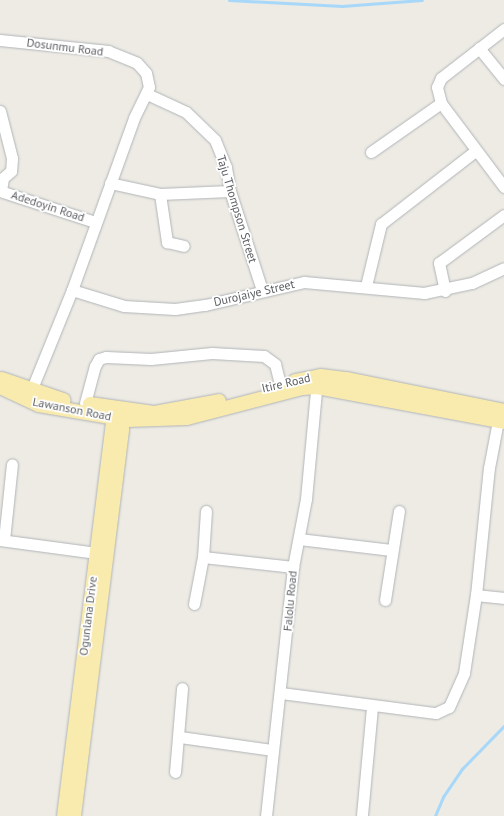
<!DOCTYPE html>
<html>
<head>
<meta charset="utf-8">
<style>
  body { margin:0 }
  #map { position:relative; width:504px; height:816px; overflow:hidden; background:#edebe4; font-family:"PT Sans",sans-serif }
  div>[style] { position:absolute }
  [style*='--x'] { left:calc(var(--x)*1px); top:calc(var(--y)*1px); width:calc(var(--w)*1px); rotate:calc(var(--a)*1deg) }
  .stream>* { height:2.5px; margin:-1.25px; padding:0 1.25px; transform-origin:1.25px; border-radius:1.25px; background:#a8d8f9 }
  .roads { filter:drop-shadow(0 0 1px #b1b4b8) drop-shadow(0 0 1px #b1b4b8) }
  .minor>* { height:11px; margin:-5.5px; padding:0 5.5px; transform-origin:5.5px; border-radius:5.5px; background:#fff }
  .major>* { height:14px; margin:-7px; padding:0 7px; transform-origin:7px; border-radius:7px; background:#f9eaad }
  span { translate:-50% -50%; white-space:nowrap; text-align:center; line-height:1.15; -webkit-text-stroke:3.5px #fff; paint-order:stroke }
  .street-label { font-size:12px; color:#5c5f63 }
</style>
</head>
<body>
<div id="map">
  <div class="stream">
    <div style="--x:229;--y:0;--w:113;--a:3"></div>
    <div style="--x:342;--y:6;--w:80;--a:-4.3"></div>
    <div style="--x:435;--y:816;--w:21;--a:-67"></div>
    <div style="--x:443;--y:797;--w:34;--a:-56"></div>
    <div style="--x:462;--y:769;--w:60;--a:-45.7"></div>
  </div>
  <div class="roads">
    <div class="minor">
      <div style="--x:504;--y:29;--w:80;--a:142.1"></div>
      <div style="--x:441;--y:78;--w:10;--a:114"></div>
      <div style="--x:437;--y:87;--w:16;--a:76"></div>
      <div style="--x:441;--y:103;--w:105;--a:53.1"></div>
      <div style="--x:0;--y:40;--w:109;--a:5.8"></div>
      <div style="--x:108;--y:51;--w:31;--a:22"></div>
      <div style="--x:137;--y:63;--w:13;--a:48"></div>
      <div style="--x:146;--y:73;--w:14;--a:78"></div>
      <div style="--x:149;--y:87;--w:34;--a:116"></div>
      <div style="--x:134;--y:118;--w:183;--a:109.8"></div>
      <div style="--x:72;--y:290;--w:109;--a:112.1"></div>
      <div style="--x:479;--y:48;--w:40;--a:51"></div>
      <div style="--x:147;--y:94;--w:43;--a:24.8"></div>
      <div style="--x:186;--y:112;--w:40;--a:44"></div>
      <div style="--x:215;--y:140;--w:29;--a:68"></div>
      <div style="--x:226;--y:167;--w:24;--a:81"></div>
      <div style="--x:230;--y:191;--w:104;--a:72.1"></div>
      <div style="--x:0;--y:111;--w:49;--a:75.7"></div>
      <div style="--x:12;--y:158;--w:13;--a:94"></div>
      <div style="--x:11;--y:171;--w:11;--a:139"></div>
      <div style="--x:3;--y:178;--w:13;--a:99"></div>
      <div style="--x:371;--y:152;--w:85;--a:-35"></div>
      <div style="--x:110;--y:183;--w:51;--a:12.4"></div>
      <div style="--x:160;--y:194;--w:70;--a:-2.5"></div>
      <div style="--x:0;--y:191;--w:100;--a:18.1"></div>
      <div style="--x:160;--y:194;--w:49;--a:81.7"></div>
      <div style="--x:167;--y:242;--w:17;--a:13"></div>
      <div style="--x:366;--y:286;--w:64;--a:-76.4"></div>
      <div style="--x:381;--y:224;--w:119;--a:-37.8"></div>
      <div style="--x:72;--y:290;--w:54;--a:17.1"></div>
      <div style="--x:124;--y:306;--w:51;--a:3.4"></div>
      <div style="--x:175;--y:309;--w:30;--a:-8"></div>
      <div style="--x:205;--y:305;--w:102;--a:-13.1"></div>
      <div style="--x:304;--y:282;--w:121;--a:5.2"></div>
      <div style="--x:424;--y:293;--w:49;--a:-11.8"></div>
      <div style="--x:472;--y:283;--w:35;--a:-25"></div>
      <div style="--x:445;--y:291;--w:29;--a:-102"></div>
      <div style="--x:439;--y:263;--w:81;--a:-36.4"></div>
      <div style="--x:85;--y:403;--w:38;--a:-75"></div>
      <div style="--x:95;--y:366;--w:8;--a:-60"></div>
      <div style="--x:99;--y:359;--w:7;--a:-16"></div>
      <div style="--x:106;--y:357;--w:45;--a:2.5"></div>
      <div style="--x:151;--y:359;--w:61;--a:-5.6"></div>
      <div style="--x:212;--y:353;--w:52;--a:3.3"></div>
      <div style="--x:264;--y:356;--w:14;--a:36"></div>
      <div style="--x:275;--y:364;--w:21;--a:76"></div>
      <div style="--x:299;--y:539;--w:93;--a:6.8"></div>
      <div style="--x:0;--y:540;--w:105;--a:7.7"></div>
      <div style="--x:4;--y:540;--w:76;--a:-84"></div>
      <div style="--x:203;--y:557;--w:91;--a:6.3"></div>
      <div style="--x:476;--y:595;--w:28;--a:6"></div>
      <div style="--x:385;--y:600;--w:90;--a:-81.1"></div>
      <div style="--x:194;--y:604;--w:48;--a:-79.2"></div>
      <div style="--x:203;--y:557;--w:46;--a:-86.3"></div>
      <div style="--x:281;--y:693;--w:156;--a:7.4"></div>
      <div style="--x:436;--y:713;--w:14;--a:-25"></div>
      <div style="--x:449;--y:707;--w:37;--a:-66"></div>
      <div style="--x:464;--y:673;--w:79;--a:-81.3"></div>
      <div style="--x:476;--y:595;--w:128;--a:-84.2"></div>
      <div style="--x:489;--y:468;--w:48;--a:-79.2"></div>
      <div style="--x:180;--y:737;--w:94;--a:8"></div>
      <div style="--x:175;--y:772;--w:84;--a:-85.2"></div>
      <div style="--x:362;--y:815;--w:108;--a:-84.7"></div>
      <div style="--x:266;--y:816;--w:250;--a:-83.8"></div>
      <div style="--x:293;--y:567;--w:69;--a:-79.2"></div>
      <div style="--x:306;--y:499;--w:120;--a:-84.7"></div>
    </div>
    <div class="major">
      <div style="--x:2;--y:379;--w:65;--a:19"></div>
      <div style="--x:295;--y:381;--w:26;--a:-11"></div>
      <div style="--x:321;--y:376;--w:26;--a:7"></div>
      <div style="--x:347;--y:379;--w:160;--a:11.5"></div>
      <div style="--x:0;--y:387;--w:43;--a:24.8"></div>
      <div style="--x:39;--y:405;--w:90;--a:9.6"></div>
      <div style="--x:128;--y:420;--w:59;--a:-1.9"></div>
      <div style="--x:187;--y:418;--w:119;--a:-14.6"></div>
      <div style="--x:302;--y:388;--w:15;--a:-4"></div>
      <div style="--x:317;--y:387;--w:190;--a:10.6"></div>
      <div style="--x:90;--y:404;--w:66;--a:7.9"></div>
      <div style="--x:155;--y:413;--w:65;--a:-10.6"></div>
      <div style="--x:64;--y:816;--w:411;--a:-82.9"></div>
      <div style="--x:74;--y:816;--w:390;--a:-82.9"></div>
    </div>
  </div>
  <div class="street-label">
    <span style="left:65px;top:47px;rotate:7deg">Dosunmu Road</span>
    <span style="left:48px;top:206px;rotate:18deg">Adedoyin Road</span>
    <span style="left:237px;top:209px;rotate:73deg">Taju Thompson Street</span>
    <span style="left:254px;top:293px;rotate:-13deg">Durojaiye Street</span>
    <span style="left:286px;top:383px;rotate:-13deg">Itire Road</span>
    <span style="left:72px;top:409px;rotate:11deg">Lawanson Road</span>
    <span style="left:290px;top:601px;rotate:-85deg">Falolu Road</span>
    <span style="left:88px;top:616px;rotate:-83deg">Ogunlana Drive</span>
  </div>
</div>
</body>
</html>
